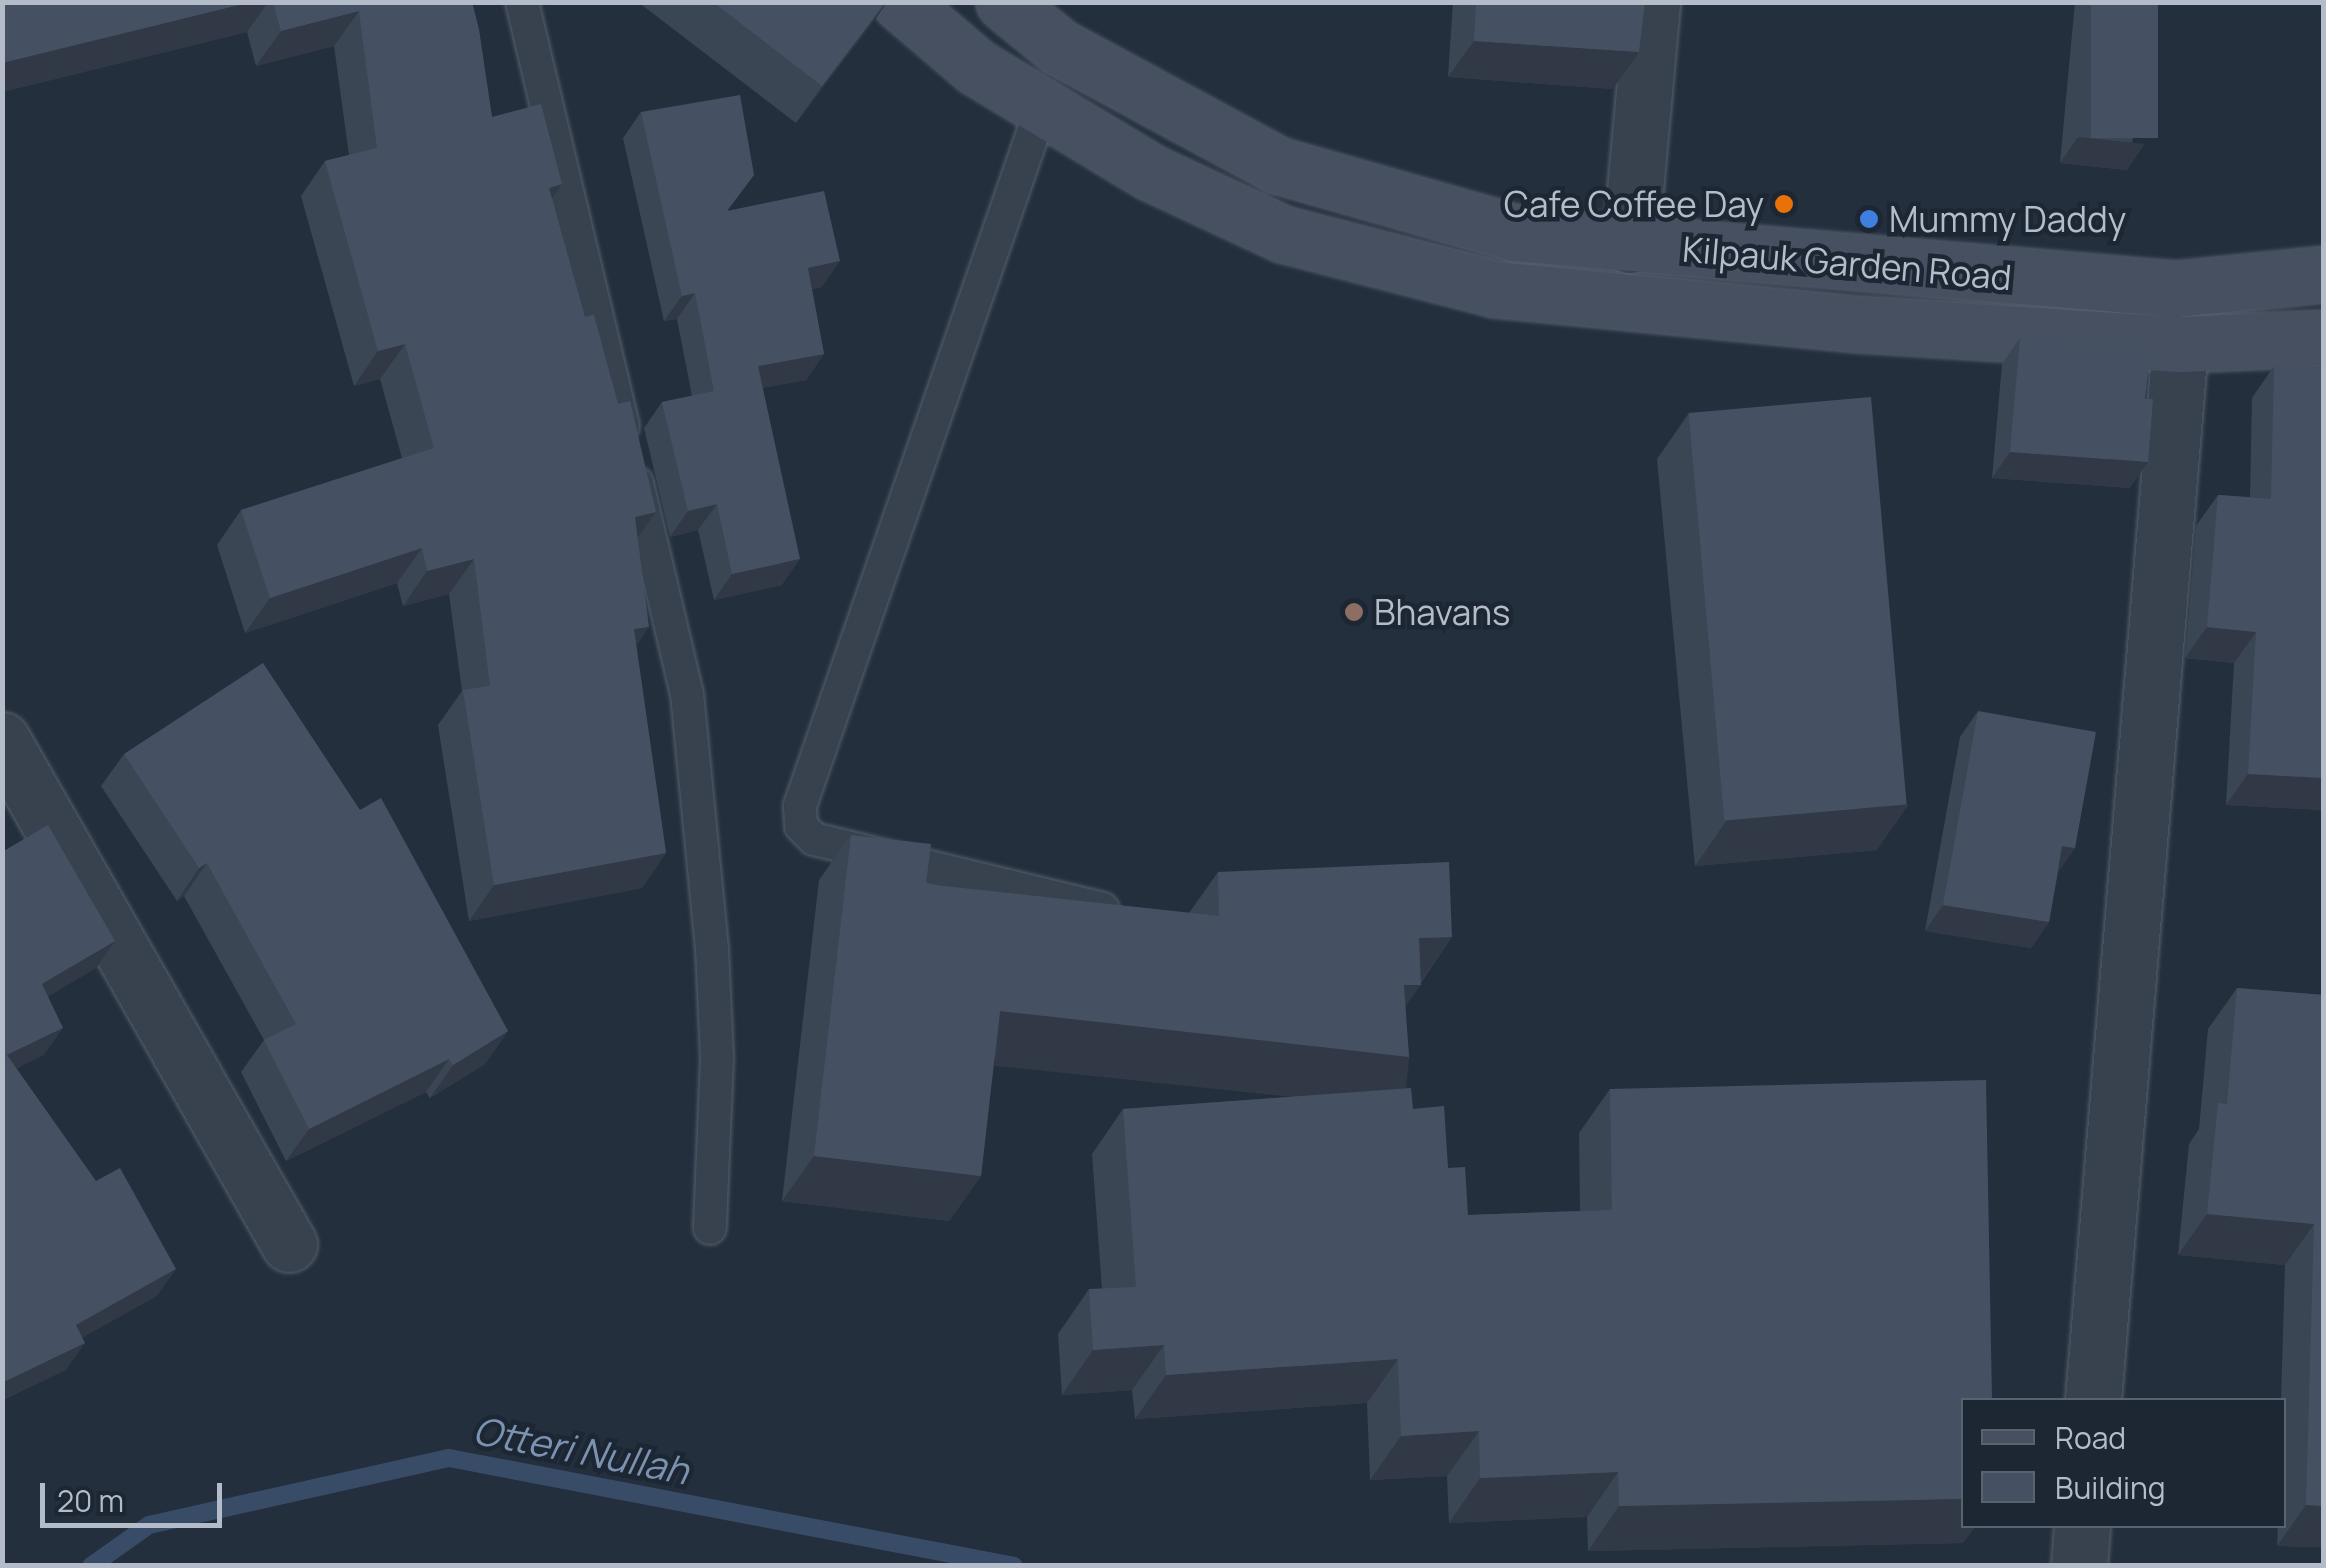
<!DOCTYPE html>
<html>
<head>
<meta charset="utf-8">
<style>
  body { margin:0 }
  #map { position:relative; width:2326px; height:1568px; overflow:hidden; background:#242f3e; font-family:Manrope,sans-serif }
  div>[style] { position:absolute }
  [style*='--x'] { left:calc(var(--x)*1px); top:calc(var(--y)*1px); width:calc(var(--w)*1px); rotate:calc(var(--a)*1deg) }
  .stream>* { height:18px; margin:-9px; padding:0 9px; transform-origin:9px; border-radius:9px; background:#394c67 }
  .roads { filter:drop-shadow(0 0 2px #565f6c) drop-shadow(0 0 2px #565f6c) }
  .lane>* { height:32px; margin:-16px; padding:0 16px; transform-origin:16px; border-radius:16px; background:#38414e }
  .street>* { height:55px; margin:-27.5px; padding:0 27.5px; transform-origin:27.5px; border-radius:27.5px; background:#38414e }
  .secondary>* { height:55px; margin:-27.5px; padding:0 27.5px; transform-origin:27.5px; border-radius:27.5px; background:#465061 }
  .wall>* { inset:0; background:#3b4654 }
  .shaded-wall>* { inset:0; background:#303945; transform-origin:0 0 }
  .building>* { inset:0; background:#455162; transform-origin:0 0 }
  .dots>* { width:28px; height:28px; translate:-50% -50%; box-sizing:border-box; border:5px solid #1d2633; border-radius:50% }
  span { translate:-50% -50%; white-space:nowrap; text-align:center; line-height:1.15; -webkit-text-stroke:9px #1d2633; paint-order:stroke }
  .poi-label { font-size:35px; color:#b4bcc9 }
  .right { translate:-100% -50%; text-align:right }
  .left { translate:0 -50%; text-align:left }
  .street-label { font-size:35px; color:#b4bcc9 }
  .water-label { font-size:38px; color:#7c92b1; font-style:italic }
  .frame { position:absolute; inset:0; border:5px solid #b4bcc9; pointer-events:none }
  .legend { position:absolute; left:1961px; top:1398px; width:325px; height:130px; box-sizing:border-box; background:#1d2633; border:2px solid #59626f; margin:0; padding:12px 18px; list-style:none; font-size:30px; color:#b4bcc9 }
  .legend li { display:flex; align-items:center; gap:20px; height:50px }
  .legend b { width:50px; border:2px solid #59626f }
  .scale { position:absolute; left:40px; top:1483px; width:182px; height:45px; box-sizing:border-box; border:5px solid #b4bcc9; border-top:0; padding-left:12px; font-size:30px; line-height:35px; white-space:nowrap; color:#b4bcc9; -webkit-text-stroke:8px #1d2633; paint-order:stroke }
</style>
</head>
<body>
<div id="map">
  <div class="stream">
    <div style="--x:91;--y:1566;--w:71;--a:-35.3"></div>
    <div style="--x:149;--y:1525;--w:307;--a:-12.6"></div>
    <div style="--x:449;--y:1458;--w:575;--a:10.82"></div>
  </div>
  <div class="roads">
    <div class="lane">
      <div style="--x:522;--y:2;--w:436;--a:76.6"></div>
      <div style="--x:1042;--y:107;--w:740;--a:109.1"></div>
      <div style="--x:800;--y:806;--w:20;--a:87"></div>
      <div style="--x:801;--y:826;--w:18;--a:45"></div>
      <div style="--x:814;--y:839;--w:297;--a:13.6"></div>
      <div style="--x:637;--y:483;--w:217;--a:76.7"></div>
      <div style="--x:687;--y:694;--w:255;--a:84.4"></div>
      <div style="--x:712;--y:948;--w:110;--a:87.4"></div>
      <div style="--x:717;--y:1058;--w:170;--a:92.4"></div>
    </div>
    <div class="street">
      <div style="--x:1630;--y:245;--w:244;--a:-84.8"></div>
      <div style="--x:2;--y:740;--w:580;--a:60.34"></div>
      <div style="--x:2093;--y:1400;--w:1060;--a:-85.29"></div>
      <div style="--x:2079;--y:1566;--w:40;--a:-85.7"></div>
    </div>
    <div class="secondary">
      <div style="--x:900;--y:2;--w:100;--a:40.5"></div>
      <div style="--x:976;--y:67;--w:205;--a:31.1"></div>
      <div style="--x:1152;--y:173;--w:145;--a:25"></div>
      <div style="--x:1283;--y:234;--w:219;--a:14.5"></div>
      <div style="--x:1495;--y:289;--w:367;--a:5.5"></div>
      <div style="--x:1860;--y:324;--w:321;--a:3.6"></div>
      <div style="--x:2180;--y:344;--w:144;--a:-2.4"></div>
      <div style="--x:1004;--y:2;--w:71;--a:39.3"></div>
      <div style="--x:1059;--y:47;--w:248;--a:28.4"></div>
      <div style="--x:1277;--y:165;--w:248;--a:15.9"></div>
      <div style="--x:1515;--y:233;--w:662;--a:4.85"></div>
      <div style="--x:2175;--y:289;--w:150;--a:-5.7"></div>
    </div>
  </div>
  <div class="wall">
    <div style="clip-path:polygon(2px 2px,472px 2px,492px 117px,562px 184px,552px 199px,585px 317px,618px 404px,656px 512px,638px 538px,636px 646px,666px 853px,642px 888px,469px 921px,438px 725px,462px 691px,449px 594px,403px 606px,397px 583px,245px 633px,217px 545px,241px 510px,402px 458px,380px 379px,354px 386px,301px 196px,325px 161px,349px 155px,334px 46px,256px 66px,247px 32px,2px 92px)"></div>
    <div style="clip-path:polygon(638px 2px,887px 2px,796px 123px)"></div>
    <div style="clip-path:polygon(1453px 2px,1645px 2px,1613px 89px,1448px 77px)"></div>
    <div style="clip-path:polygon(2075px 2px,2158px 2px,2127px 170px,2060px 163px)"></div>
    <div style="clip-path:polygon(641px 112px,729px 211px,822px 287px,812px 289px,824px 354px,806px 380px,762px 388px,782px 585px,714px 600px,698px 530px,670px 537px,644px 428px,662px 402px,692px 396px,677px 319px,664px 321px,623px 138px)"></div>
    <div style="clip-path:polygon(2020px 338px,2130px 488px,1992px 478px,2002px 364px)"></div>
    <div style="clip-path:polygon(2274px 366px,2324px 810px,2226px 805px,2234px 663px,2185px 658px,2196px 526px,2218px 495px,2250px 497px,2252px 398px)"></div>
    <div style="clip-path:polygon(1689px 413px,1877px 850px,1695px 866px,1657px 459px)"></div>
    <div style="clip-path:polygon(1978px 711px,2075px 848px,2058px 872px,2049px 922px,2031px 948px,1925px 931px,1960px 737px)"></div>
    <div style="clip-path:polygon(124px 754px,360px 810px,508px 1031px,485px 1064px,430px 1098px,426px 1092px,286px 1161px,241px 1072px,264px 1040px,184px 896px,177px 901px,101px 786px)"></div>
    <div style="clip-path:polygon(851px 835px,926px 884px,1189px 913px,1218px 872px,1452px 937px,1405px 1006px,1409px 1057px,1386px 1090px,1413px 1109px,1448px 1168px,1468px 1215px,1580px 1211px,1579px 1133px,1610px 1089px,1963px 1543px,1588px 1551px,1587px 1517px,1449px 1523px,1447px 1476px,1370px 1480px,1367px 1403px,1135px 1419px,1132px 1390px,1062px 1395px,1058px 1334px,1089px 1289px,1102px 1289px,1092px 1154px,1123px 1109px,1318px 1095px,994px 1059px,981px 1176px,949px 1221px,782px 1201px,819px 880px)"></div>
    <div style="clip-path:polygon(2237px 988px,2324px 995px,2324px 1547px,2277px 1546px,2278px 1526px,2284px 1526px,2284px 1400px,2281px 1400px,2285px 1265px,2178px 1255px,2189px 1144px,2199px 1129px,2208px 1029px)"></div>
  </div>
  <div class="shaded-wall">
    <div style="clip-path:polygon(251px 2px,268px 2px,247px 32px,2px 92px,2px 63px)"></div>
    <div style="clip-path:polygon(886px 2px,887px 2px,875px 20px,796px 123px,822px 86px)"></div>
    <div style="clip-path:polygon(359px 11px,334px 46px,256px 66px,281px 31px)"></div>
    <div style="clip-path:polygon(1474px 41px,1639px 52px,1613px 89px,1448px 77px)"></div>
    <div style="clip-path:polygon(2078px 137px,2145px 144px,2127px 170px,2060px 163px)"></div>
    <div style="clip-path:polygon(562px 184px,538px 219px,549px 188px)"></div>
    <div style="clip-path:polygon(840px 261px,822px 287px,789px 294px,808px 268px)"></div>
    <div style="clip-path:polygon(695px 293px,677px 319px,664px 321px,682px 296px)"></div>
    <div style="clip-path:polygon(405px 344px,380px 379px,354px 386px,378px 351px)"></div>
    <div style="clip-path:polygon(824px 354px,806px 380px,740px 392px,758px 366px)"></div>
    <div style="clip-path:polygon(2010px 452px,2148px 462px,2130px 488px,1992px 478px)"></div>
    <div style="clip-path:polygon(717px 504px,698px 530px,670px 537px,688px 511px)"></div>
    <div style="clip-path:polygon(656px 512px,631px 547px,635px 517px)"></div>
    <div style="clip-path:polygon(422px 548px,397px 583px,245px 633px,270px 598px)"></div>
    <div style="clip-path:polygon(474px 559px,449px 594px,403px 606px,427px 571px)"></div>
    <div style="clip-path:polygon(800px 559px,782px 585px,714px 600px,732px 574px)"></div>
    <div style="clip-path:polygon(649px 627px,625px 663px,634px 629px)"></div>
    <div style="clip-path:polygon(2207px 627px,2256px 632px,2234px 663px,2185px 658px)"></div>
    <div style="clip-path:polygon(2248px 774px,2324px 778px,2324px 810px,2226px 805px)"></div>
    <div style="clip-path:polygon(1909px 804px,1877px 850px,1695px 866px,1727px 820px)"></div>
    <div style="clip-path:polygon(2062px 846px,2075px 848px,2057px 874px)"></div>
    <div style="clip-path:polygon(666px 853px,642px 888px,469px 921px,494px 885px)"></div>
    <div style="clip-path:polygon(207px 863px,184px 896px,177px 901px,199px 868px)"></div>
    <div style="clip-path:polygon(1943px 905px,2049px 922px,2031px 948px,1925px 931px)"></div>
    <div style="clip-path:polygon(1452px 937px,1420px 982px,1419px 938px)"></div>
    <div style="clip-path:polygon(115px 941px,96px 968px,23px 1012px,42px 984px)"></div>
    <div style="clip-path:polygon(1404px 985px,1421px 985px,1389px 1029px)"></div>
    <div style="left:1000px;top:1011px;width:412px;height:55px;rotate:6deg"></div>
    <div style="clip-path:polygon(63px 1028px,44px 1055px,2px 1076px,7px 1055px)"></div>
    <div style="clip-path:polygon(508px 1031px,485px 1064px,430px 1098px,453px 1065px)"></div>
    <div style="clip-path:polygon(449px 1059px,426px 1092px,286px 1161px,309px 1129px)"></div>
    <div style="clip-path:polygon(814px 1156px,981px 1176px,949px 1221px,782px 1201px)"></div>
    <div style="clip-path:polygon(2207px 1214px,2314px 1224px,2285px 1265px,2178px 1255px)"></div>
    <div style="clip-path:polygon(176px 1269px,157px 1296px,57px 1352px,76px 1325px)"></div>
    <div style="clip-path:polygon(85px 1343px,66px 1370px,2px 1401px,2px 1383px)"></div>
    <div style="clip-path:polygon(1164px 1345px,1132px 1390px,1062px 1395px,1093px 1350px)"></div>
    <div style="clip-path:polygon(1398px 1359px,1367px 1403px,1135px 1419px,1166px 1375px)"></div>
    <div style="clip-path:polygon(1479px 1431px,1447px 1476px,1370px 1480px,1401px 1436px)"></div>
    <div style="clip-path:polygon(1618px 1472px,1587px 1517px,1449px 1523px,1480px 1478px)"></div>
    <div style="clip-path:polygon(1964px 1499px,1964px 1526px,1976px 1526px,1963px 1543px,1588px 1551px,1619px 1506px)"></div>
    <div style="clip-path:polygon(2306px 1505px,2324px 1506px,2324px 1547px,2277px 1546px)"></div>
  </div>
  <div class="building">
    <div style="clip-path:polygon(2px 2px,251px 2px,2px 63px)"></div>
    <div style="clip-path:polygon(273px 2px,472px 2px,479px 29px,492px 117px,541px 104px,562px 184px,549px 188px,585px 317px,594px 315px,618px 404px,630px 401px,656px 512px,635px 517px,649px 627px,634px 629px,666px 853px,494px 885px,463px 690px,490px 686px,474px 559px,427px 571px,422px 548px,270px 598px,241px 510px,434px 448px,405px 344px,378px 351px,325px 161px,377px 148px,359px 11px,281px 31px)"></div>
    <div style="clip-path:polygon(713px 2px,886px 2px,822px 86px)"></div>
    <div style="clip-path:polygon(1476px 2px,1645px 2px,1639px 52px,1474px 41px)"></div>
    <div style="left:2091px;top:2px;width:67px;height:136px"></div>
    <div style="clip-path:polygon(740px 95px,754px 175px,727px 211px,824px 191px,840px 261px,808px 268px,824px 354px,758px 366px,800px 559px,732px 574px,717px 504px,688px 511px,662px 402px,714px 391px,695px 293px,682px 296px,641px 112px)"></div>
    <div style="clip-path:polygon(2020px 338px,2151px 346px,2145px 399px,2153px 399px,2148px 462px,2010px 452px)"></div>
    <div style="clip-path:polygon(2274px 366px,2324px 368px,2324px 778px,2248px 774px,2256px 632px,2207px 627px,2218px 495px,2271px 499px)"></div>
    <div style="left:1871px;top:397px;width:409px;height:183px;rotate:85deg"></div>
    <div style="clip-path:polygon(263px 663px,360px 810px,381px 798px,508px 1031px,453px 1065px,449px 1059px,309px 1129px,264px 1040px,296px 1024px,207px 863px,199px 868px,124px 754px)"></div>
    <div style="clip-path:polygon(1978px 711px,2096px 732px,2075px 848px,2062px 846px,2049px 922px,1943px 905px)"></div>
    <div style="clip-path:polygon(48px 825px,115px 941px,42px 984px,63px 1028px,7px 1055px,96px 1181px,120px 1168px,176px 1269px,76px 1325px,85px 1343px,2px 1383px,2px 852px)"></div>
    <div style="clip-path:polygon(851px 835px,931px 844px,926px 884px,1219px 916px,1218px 872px,1449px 862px,1452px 937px,1419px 938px,1421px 985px,1404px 985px,1409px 1057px,1000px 1011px,981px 1176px,814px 1156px)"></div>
    <div style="clip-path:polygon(2237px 988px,2324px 995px,2324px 1506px,2306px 1505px,2314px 1224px,2207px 1214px,2218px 1103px,2227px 1104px)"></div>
    <div style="clip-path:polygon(1986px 1080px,1992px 1400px,1964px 1400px,1964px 1499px,1619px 1506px,1618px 1472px,1480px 1478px,1479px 1431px,1401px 1436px,1398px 1359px,1166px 1375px,1164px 1345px,1093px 1350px,1089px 1289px,1136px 1287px,1123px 1109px,1411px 1088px,1413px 1109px,1444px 1106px,1448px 1168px,1465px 1167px,1468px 1215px,1612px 1210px,1610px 1089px)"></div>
  </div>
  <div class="dots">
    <div style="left:1784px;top:204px;background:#e8710a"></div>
    <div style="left:1869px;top:219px;background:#3f7fe0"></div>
    <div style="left:1354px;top:612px;background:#8d6e63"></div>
  </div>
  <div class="poi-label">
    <span class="right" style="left:1764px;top:204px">Cafe Coffee Day</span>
    <span class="left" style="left:1889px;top:219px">Mummy Daddy</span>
    <span class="left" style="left:1374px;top:612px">Bhavans</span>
  </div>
  <div class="street-label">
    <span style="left:1847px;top:263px;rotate:5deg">Kilpauk Garden Road</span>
  </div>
  <div class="water-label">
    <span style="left:581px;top:1450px;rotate:11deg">Otteri Nullah</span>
  </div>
  <div class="frame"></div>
  <ul class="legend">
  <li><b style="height:12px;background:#465061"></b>Road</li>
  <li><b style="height:28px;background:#455162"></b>Building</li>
  </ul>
  <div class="scale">20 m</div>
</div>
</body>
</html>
